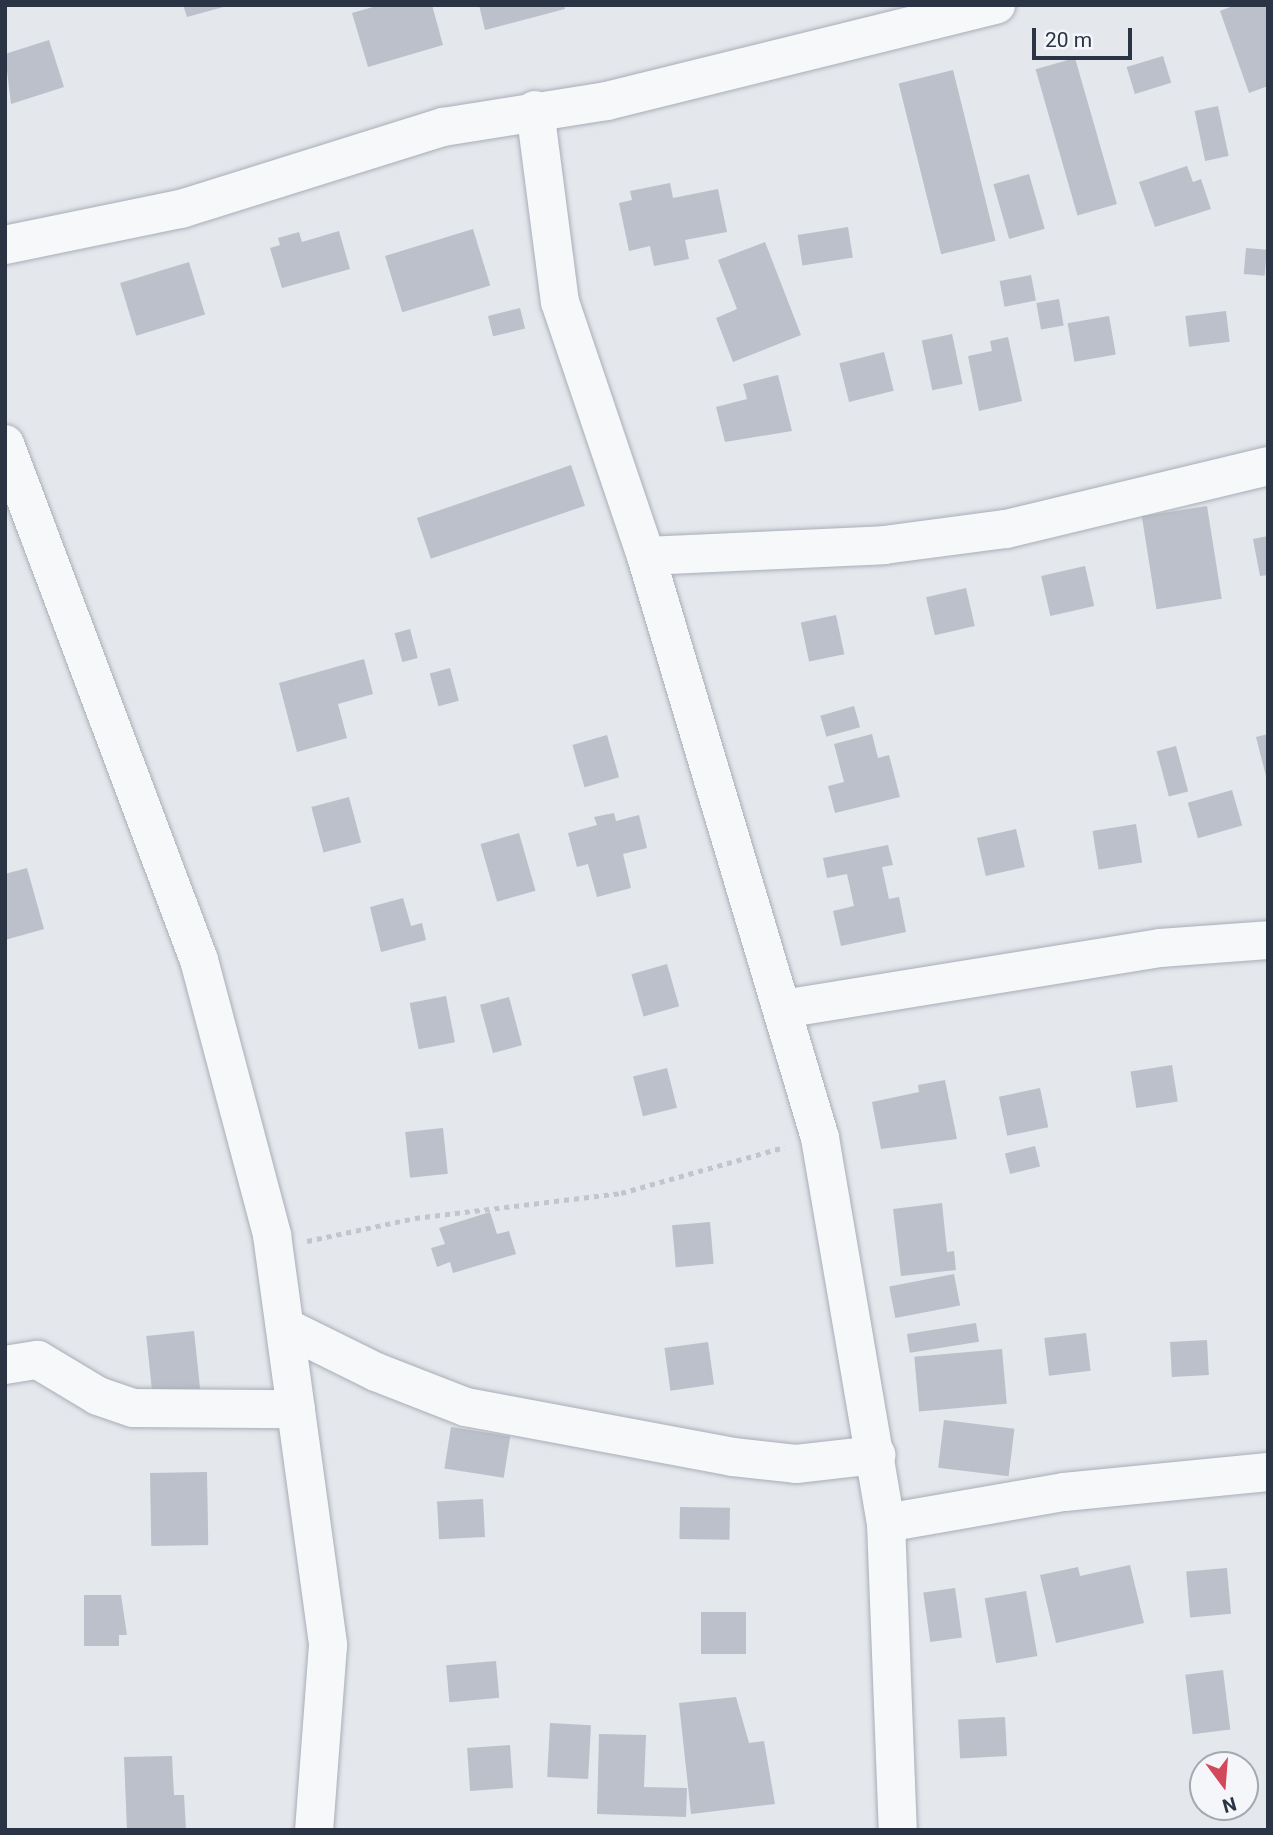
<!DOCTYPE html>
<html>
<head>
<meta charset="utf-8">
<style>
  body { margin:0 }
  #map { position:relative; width:1273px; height:1835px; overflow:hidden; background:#e4e7ec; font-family:Roboto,sans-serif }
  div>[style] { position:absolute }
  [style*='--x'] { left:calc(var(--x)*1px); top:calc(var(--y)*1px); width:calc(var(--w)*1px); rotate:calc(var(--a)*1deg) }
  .building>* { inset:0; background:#bbc0ca; transform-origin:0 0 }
  .path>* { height:4.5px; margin-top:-2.25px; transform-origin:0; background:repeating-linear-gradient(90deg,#c2c5cb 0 5px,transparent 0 10px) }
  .roads { filter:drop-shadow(0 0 2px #a9aeb7) drop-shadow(0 0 2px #a9aeb7) }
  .minor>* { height:38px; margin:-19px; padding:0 19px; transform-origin:19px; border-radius:19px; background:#f7f8fa }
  span { translate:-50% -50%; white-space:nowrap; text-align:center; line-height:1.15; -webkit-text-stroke:7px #f4f6f9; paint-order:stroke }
  .frame { position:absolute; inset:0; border:7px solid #2b3445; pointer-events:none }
  .north { position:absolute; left:1189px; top:1751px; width:70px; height:70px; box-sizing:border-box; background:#f4f6f9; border:2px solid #a4a8b1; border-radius:50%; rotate:164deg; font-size:19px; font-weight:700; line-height:28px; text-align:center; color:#2b3445 }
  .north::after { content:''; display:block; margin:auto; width:24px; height:32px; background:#d1495b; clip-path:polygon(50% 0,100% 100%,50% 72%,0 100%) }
  .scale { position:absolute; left:1032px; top:28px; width:100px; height:32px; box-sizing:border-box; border:4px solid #2b3445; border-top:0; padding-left:9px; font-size:21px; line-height:24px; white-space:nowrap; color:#2b3445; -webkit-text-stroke:5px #f4f6f9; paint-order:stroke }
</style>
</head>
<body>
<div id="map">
  <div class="building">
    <div style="clip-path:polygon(183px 5px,227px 5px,227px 6px,187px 17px)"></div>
    <div style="clip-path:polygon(380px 5px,432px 5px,443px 45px,368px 67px,352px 13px)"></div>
    <div style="clip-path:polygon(479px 5px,564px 5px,565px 9px,485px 30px)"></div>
    <div style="clip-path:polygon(1235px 5px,1265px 5px,1268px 12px,1268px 86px,1249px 93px,1220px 11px)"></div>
    <div style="clip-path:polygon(49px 40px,64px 87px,11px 104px,5px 54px)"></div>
    <div style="left:1163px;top:56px;width:28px;height:38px;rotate:73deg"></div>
    <div style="left:1075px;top:58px;width:152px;height:41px;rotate:74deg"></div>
    <div style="left:953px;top:70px;width:176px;height:56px;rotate:76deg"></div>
    <div style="left:1218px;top:106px;width:51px;height:24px;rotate:78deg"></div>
    <div style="clip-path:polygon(1187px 166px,1193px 182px,1201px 179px,1211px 209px,1155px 227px,1139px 182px)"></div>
    <div style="left:1029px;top:174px;width:57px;height:37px;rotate:74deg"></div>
    <div style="clip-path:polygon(670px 183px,673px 198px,718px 189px,727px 232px,685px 240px,689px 259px,654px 266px,650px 246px,629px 251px,619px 203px,632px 200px,630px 191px)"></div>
    <div style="left:848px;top:227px;width:31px;height:51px;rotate:81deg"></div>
    <div style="left:473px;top:229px;width:59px;height:92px;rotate:73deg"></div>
    <div style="clip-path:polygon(339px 231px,350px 269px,282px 288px,270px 248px,280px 245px,278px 238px,299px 232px,302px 242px)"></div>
    <div style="clip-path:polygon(765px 242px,801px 335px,733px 362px,716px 318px,737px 309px,718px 260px)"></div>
    <div style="left:1246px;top:248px;width:21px;height:26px;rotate:5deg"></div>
    <div style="left:189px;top:262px;width:55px;height:72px;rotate:73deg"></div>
    <div style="left:1031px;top:275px;width:26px;height:32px;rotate:79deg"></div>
    <div style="left:1059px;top:299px;width:27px;height:23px;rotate:80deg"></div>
    <div style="left:520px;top:308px;width:21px;height:33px;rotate:76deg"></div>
    <div style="left:1226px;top:311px;width:31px;height:41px;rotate:83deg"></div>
    <div style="left:1109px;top:316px;width:39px;height:42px;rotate:80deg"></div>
    <div style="left:952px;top:334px;width:51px;height:31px;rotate:78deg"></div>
    <div style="clip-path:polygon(1008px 337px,1022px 401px,979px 411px,968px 356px,992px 351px,990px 341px)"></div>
    <div style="left:884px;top:352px;width:40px;height:46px;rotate:76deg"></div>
    <div style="clip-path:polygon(778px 375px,792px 431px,725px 442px,716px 407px,747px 399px,743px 384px)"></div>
    <div style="left:571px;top:465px;width:43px;height:163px;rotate:71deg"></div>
    <div style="left:1207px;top:506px;width:94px;height:66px;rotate:81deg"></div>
    <div style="clip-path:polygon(1268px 536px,1268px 575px,1260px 576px,1253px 539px)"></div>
    <div style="left:1085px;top:566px;width:41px;height:45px;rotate:77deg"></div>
    <div style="left:966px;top:588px;width:39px;height:41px;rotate:77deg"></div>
    <div style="left:836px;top:615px;width:40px;height:36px;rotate:78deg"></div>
    <div style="left:410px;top:629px;width:30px;height:16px;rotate:75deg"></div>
    <div style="clip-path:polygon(364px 659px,373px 694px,338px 704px,347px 738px,297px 752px,279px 683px)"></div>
    <div style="left:450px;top:668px;width:34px;height:21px;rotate:75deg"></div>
    <div style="left:854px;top:706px;width:22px;height:35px;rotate:74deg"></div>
    <div style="clip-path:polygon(872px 734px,878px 758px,889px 755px,900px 797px,835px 813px,828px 786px,844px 782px,834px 744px)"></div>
    <div style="clip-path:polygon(1268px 734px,1268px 780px,1267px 780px,1256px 737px)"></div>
    <div style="left:607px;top:735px;width:44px;height:36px;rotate:74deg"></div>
    <div style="left:1176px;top:746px;width:47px;height:20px;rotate:75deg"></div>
    <div style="left:1232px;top:790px;width:37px;height:46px;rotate:74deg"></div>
    <div style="left:349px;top:797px;width:47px;height:39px;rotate:75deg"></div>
    <div style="clip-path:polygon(614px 813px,616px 821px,639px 815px,647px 848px,623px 854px,631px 888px,597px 897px,588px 864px,577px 867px,568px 833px,597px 825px,594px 817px)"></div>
    <div style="left:1136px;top:824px;width:39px;height:44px;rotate:81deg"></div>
    <div style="left:1016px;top:829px;width:39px;height:40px;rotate:77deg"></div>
    <div style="left:519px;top:833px;width:60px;height:40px;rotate:74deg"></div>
    <div style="clip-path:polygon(888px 845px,893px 865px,882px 867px,889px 899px,899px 897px,906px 932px,841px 946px,833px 911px,854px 906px,847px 874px,827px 878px,823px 858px)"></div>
    <div style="clip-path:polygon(27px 868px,44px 929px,5px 940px,5px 874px)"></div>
    <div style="clip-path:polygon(403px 898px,411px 926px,422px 923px,426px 940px,381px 952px,370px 907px)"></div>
    <div style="left:667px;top:964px;width:44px;height:37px;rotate:74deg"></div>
    <div style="left:446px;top:996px;width:47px;height:37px;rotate:79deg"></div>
    <div style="left:509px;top:997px;width:50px;height:30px;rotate:75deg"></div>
    <div style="left:1172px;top:1065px;width:37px;height:42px;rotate:81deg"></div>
    <div style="left:667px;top:1068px;width:41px;height:35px;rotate:76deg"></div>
    <div style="clip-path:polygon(945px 1080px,957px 1139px,881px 1149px,872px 1102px,919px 1092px,918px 1085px)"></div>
    <div style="left:1040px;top:1088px;width:40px;height:42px;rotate:78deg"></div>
    <div style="left:443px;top:1128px;width:46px;height:38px;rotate:84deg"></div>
    <div style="left:1035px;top:1146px;width:21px;height:31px;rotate:76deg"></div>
    <div style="clip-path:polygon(942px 1203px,947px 1252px,954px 1251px,956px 1270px,901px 1276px,893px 1209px)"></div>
    <div style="clip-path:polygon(490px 1212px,497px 1234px,509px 1231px,516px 1254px,453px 1273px,450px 1262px,437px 1267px,431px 1248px,445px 1244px,439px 1228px)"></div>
    <div style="left:710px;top:1222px;width:42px;height:38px;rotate:85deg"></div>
    <div style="left:954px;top:1274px;width:32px;height:66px;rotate:79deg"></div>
    <div style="left:976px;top:1323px;width:19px;height:70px;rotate:81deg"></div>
    <div style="left:194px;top:1331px;width:72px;height:48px;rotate:84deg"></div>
    <div style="left:1086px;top:1333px;width:38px;height:42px;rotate:83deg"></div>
    <div style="left:1207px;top:1340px;width:35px;height:37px;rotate:87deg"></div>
    <div style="left:708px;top:1342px;width:43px;height:44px;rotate:82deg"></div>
    <div style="left:1002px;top:1349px;width:55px;height:88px;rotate:85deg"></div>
    <div style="left:944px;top:1420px;width:71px;height:48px;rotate:7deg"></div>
    <div style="left:451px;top:1427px;width:60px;height:42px;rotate:9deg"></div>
    <div style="left:207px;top:1472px;width:73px;height:57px;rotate:89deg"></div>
    <div style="left:483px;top:1499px;width:38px;height:46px;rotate:87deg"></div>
    <div style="left:680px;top:1507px;width:50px;height:32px;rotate:1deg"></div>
    <div style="clip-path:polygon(1130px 1565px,1144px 1623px,1056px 1643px,1040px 1575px,1078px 1567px,1080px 1576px)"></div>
    <div style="left:1227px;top:1568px;width:46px;height:41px;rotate:85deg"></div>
    <div style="left:955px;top:1588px;width:50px;height:32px;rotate:82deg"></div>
    <div style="left:1026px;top:1591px;width:66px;height:42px;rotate:80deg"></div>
    <div style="clip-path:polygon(84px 1595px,121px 1595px,127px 1635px,119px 1635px,119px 1646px,84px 1646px)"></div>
    <div style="left:701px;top:1612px;width:45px;height:42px"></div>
    <div style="left:496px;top:1661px;width:37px;height:50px;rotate:85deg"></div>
    <div style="left:1223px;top:1670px;width:60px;height:38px;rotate:83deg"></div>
    <div style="clip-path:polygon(736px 1697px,749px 1743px,764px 1741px,775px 1804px,691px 1814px,679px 1703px)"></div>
    <div style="left:1005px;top:1717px;width:39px;height:47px;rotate:87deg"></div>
    <div style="left:550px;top:1723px;width:41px;height:54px;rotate:3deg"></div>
    <div style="clip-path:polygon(599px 1734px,646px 1735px,644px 1787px,687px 1788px,686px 1817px,597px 1814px)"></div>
    <div style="left:510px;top:1745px;width:43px;height:43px;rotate:86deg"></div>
    <div style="clip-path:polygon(172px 1756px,174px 1795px,184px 1795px,186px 1830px,127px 1830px,124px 1757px)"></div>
  </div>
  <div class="path">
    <div style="--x:307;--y:1241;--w:110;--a:-12"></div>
    <div style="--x:415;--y:1218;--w:208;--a:-6.9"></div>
    <div style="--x:621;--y:1193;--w:170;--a:-15.7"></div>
  </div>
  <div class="roads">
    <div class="minor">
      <div style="--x:535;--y:110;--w:194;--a:82.6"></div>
      <div style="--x:560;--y:302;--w:268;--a:71.3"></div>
      <div style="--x:646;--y:556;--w:607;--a:73.35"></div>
      <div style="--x:820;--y:1138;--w:391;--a:80.3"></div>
      <div style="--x:886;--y:1523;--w:307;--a:87.8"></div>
      <div style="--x:5;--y:245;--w:180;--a:-11.6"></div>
      <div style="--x:181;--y:209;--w:275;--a:-17.4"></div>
      <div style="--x:443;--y:127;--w:166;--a:-9"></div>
      <div style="--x:607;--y:101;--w:401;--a:-13.9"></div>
      <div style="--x:5;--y:444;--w:551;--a:69.4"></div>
      <div style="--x:199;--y:960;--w:285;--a:75.1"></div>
      <div style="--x:272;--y:1235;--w:414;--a:82.2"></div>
      <div style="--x:328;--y:1645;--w:186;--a:94.3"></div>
      <div style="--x:646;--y:556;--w:238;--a:-2.6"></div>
      <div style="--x:884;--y:545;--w:123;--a:-7.5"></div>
      <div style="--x:1006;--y:529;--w:269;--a:-13.5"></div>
      <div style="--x:783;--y:1009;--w:382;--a:-9.2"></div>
      <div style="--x:1160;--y:948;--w:108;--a:-4.2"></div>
      <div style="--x:285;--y:1327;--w:102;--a:26.3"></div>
      <div style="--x:376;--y:1372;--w:97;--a:21.3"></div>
      <div style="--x:466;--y:1407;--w:272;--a:10.6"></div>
      <div style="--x:733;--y:1457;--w:63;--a:6.3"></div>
      <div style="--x:796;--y:1464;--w:81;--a:-6.4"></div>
      <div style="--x:5;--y:1365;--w:33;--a:-9"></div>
      <div style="--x:38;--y:1360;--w:70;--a:31"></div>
      <div style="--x:98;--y:1396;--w:37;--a:19"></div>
      <div style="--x:133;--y:1408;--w:163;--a:0.4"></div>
      <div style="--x:886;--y:1523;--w:181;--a:-9.9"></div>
      <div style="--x:1064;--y:1492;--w:205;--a:-5.6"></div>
    </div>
  </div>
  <div class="frame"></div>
  <div class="north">N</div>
  <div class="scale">20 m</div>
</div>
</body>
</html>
